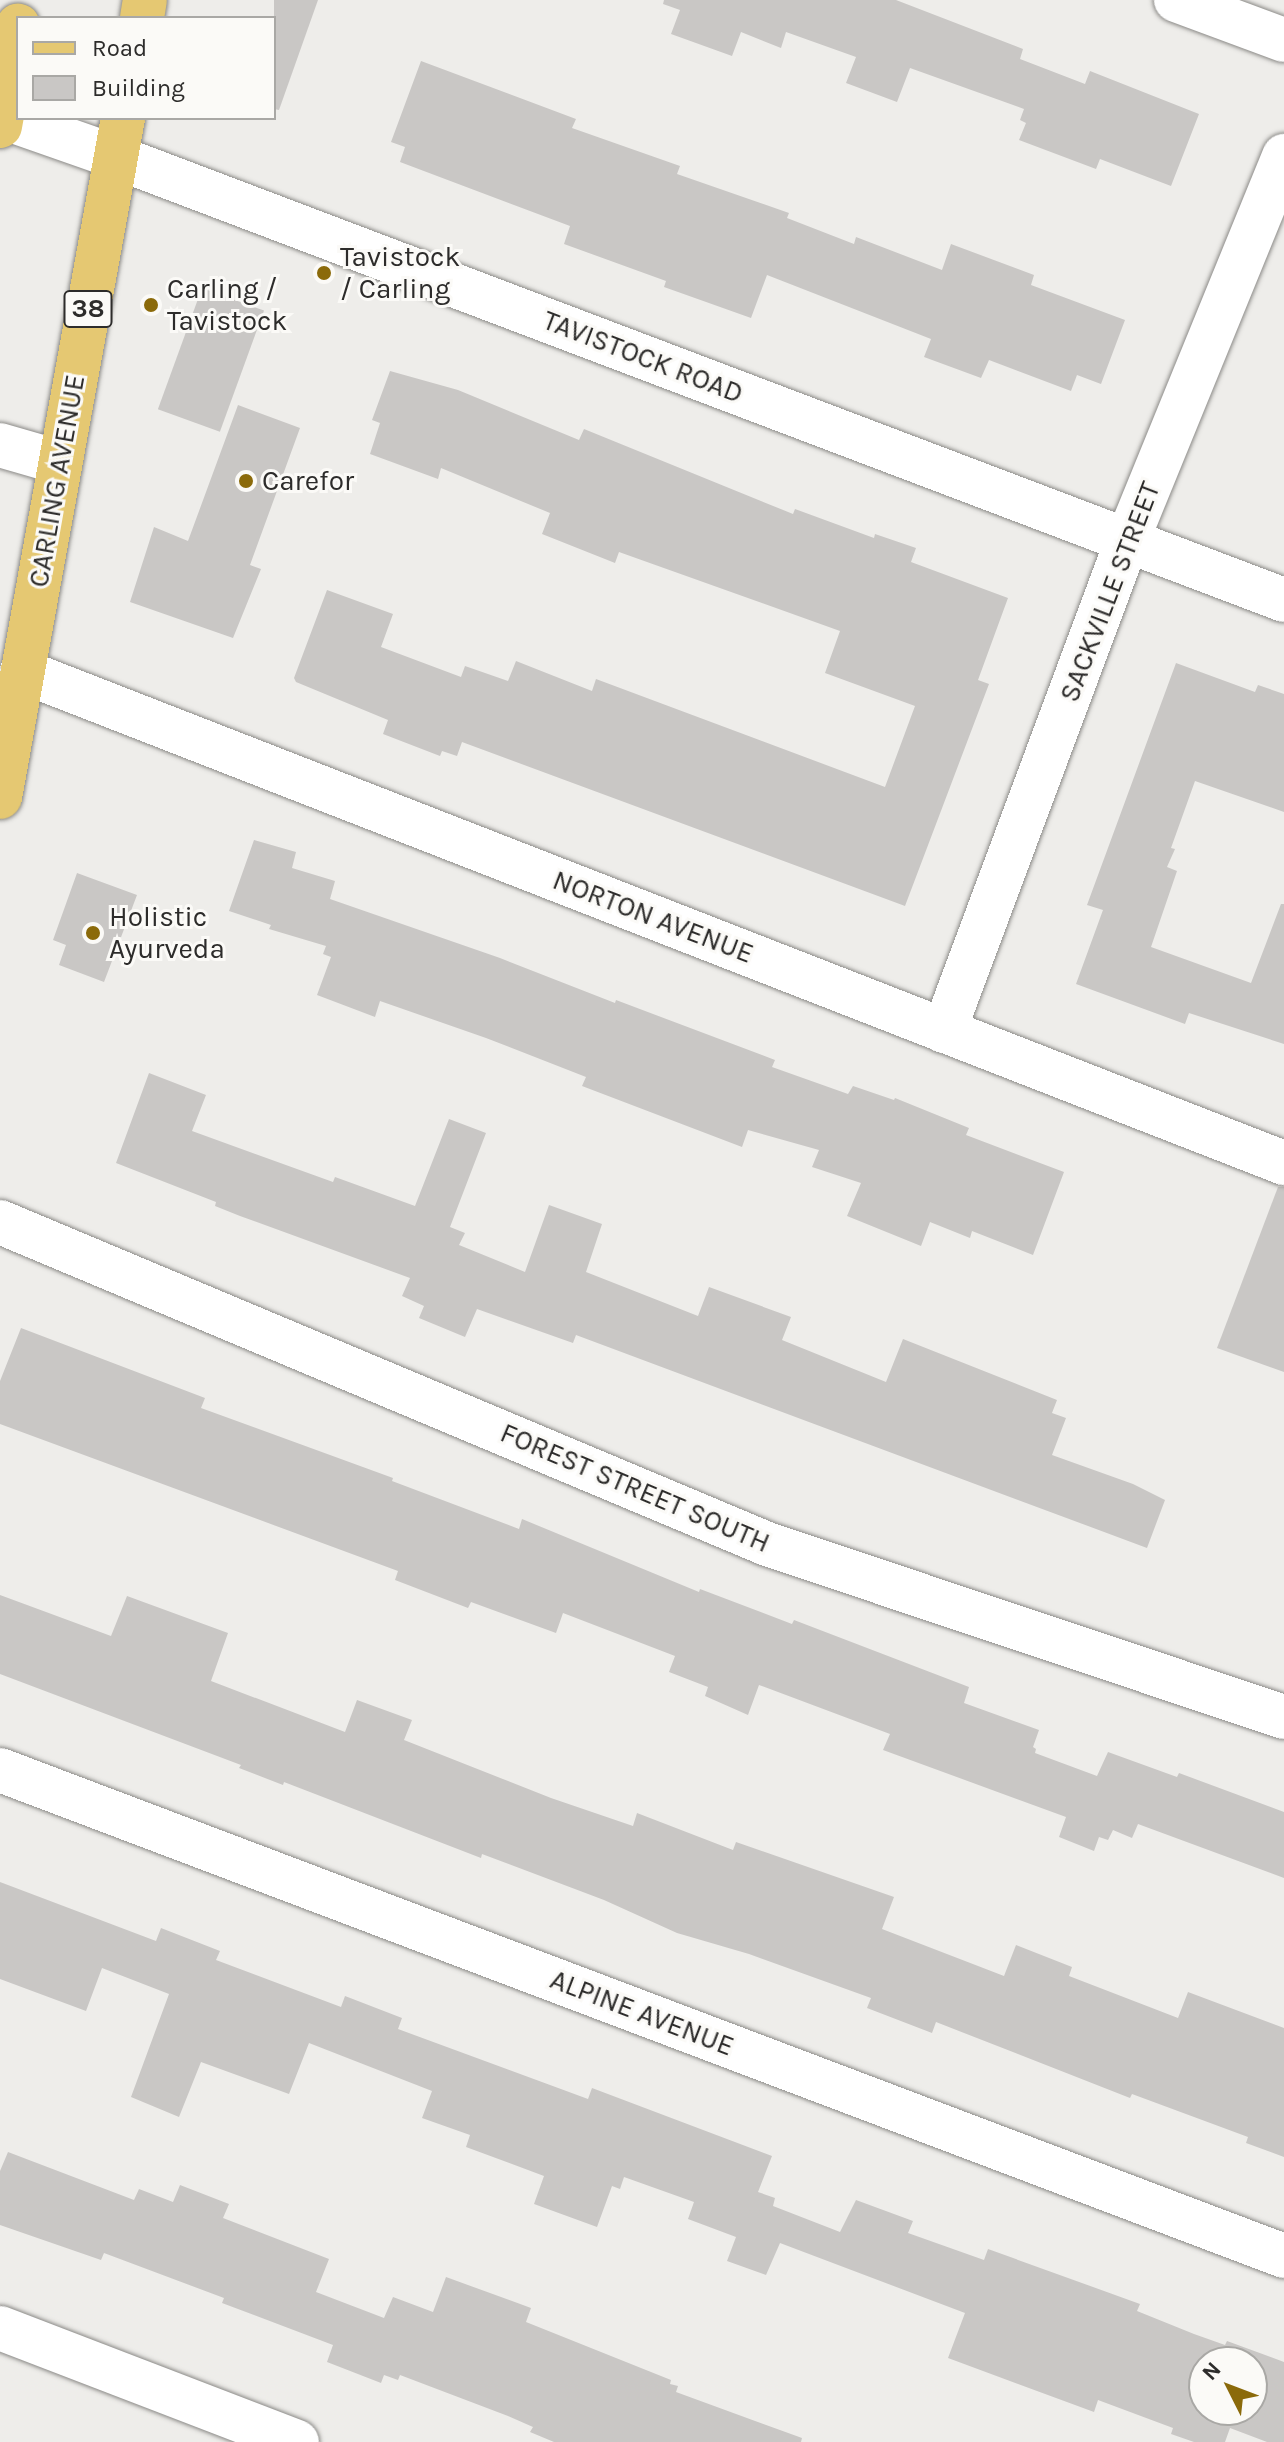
<!DOCTYPE html>
<html>
<head>
<meta charset="utf-8">
<style>
  body { margin:0 }
  #map { position:relative; width:1284px; height:2442px; overflow:hidden; background:#eeedea; font-family:Karla,sans-serif }
  div>[style] { position:absolute }
  [style*='--x'] { left:calc(var(--x)*1px); top:calc(var(--y)*1px); width:calc(var(--w)*1px); rotate:calc(var(--a)*1deg) }
  .building>* { inset:0; background:#c9c7c5; transform-origin:0 0 }
  .roads { filter:drop-shadow(0 0 2px #8b8a87) drop-shadow(0 0 2px #8b8a87) }
  .minor>* { height:44px; margin:-22px; padding:0 22px; transform-origin:22px; border-radius:22px; background:#fff }
  .primary>* { height:44px; margin:-22px; padding:0 22px; transform-origin:22px; border-radius:22px; background:#e5c872 }
  .dots>* { width:22px; height:22px; translate:-50% -50%; box-sizing:border-box; border:4px solid #fbfaf7; border-radius:50% }
  span { translate:-50% -50%; white-space:nowrap; text-align:center; line-height:1.15; -webkit-text-stroke:6px #fbfaf7; paint-order:stroke }
  .shield-label span { padding:2px 6px; background:#fbfaf7; border:2px solid; border-radius:6px; -webkit-text-stroke-width:0 }
  .shield-label { font-size:26px; color:#2d2c2b; font-weight:700 }
  .poi-label { font-size:28px; color:#2d2c2b }
  .left { translate:0 -50%; text-align:left }
  .street-label { font-size:28px; color:#2d2c2b }
  .legend { position:absolute; left:16px; top:16px; width:260px; height:104px; box-sizing:border-box; background:#fbfaf7; border:2px solid #a9a8a5; margin:0; padding:10px 14px; list-style:none; font-size:24px; color:#2d2c2b }
  .legend li { display:flex; align-items:center; gap:16px; height:40px }
  .legend b { width:40px; border:2px solid #a9a8a5 }
  .north { position:absolute; left:1188px; top:2346px; width:80px; height:80px; box-sizing:border-box; background:#fbfaf7; border:2px solid #a9a8a5; border-radius:50%; rotate:312deg; font-size:22px; font-weight:700; line-height:32px; text-align:center; color:#2d2c2b }
  .north::after { content:''; display:block; margin:auto; width:28px; height:36px; background:#8b6a0a; clip-path:polygon(50% 0,100% 100%,50% 72%,0 100%) }
</style>
</head>
<body>
<div id="map">
  <div class="building">
    <div style="clip-path:polygon(274px 0,318px 0,279px 110px,274px 109px)"></div>
    <div style="clip-path:polygon(664px 0,896px 0,1023px 49px,1020px 59px,1085px 84px,1090px 71px,1199px 114px,1171px 186px,1100px 159px,1096px 169px,1019px 140px,1026px 123px,1020px 120px,1024px 109px,910px 68px,897px 102px,846px 83px,856px 57px,786px 32px,781px 48px,741px 32px,732px 56px,671px 34px,680px 10px,663px 4px)"></div>
    <div style="clip-path:polygon(421px 61px,576px 119px,572px 128px,680px 166px,677px 174px,789px 213px,787px 218px,854px 244px,856px 237px,942px 270px,951px 244px,1034px 275px,1031px 285px,1125px 320px,1101px 384px,1077px 375px,1071px 391px,989px 360px,981px 378px,924px 357px,931px 339px,767px 275px,751px 318px,664px 287px,666px 281px,564px 244px,570px 226px,400px 162px,405px 147px,391px 142px)"></div>
    <div style="left:202px;top:288px;width:66px;height:129px;rotate:20deg"></div>
    <div style="clip-path:polygon(390px 371px,458px 390px,579px 440px,584px 429px,793px 514px,795px 509px,874px 538px,875px 534px,916px 548px,911px 562px,1008px 598px,978px 680px,989px 684px,905px 906px,462px 742px,457px 756px,442px 751px,440px 756px,383px 734px,388px 720px,296px 682px,294px 678px,327px 590px,393px 614px,381px 647px,461px 677px,465px 666px,508px 681px,516px 661px,592px 691px,596px 679px,885px 787px,915px 706px,825px 673px,840px 631px,619px 552px,615px 563px,542px 534px,550px 513px,441px 468px,438px 479px,370px 454px,380px 423px,372px 420px)"></div>
    <div style="clip-path:polygon(238px 405px,300px 428px,250px 565px,261px 569px,233px 638px,130px 602px,154px 527px,188px 541px)"></div>
    <div style="clip-path:polygon(1176px 663px,1255px 692px,1258px 685px,1284px 694px,1284px 812px,1195px 781px,1171px 848px,1175px 849px,1167px 867px,1177px 871px,1151px 947px,1251px 983px,1281px 904px,1284px 904px,1284px 1044px,1189px 1013px,1185px 1024px,1076px 984px,1103px 910px,1087px 905px)"></div>
    <div style="clip-path:polygon(254px 840px,296px 852px,292px 868px,335px 881px,330px 899px,500px 958px,615px 1003px,616px 1000px,775px 1060px,772px 1067px,848px 1094px,853px 1086px,894px 1100px,895px 1098px,969px 1128px,966px 1135px,1064px 1172px,1033px 1255px,972px 1231px,970px 1238px,930px 1222px,921px 1246px,847px 1216px,861px 1183px,812px 1167px,819px 1150px,748px 1130px,742px 1147px,582px 1086px,586px 1077px,486px 1038px,380px 1001px,375px 1017px,317px 995px,331px 957px,323px 954px,326px 946px,269px 929px,271px 925px,229px 911px)"></div>
    <div style="clip-path:polygon(77px 873px,137px 895px,104px 982px,59px 965px,66px 945px,53px 940px)"></div>
    <div style="clip-path:polygon(149px 1073px,206px 1095px,192px 1131px,333px 1182px,335px 1177px,415px 1206px,449px 1119px,486px 1133px,450px 1227px,465px 1233px,459px 1245px,525px 1272px,549px 1205px,602px 1224px,586px 1272px,698px 1316px,709px 1287px,791px 1317px,782px 1340px,886px 1382px,903px 1339px,1057px 1400px,1052px 1413px,1066px 1418px,1052px 1455px,1133px 1484px,1165px 1500px,1147px 1548px,576px 1335px,573px 1343px,477px 1309px,465px 1337px,419px 1318px,424px 1306px,402px 1296px,410px 1278px,240px 1216px,215px 1206px,216px 1202px,116px 1163px)"></div>
    <div style="clip-path:polygon(1278px 1187px,1284px 1187px,1284px 1372px,1217px 1348px)"></div>
    <div style="clip-path:polygon(21px 1328px,205px 1398px,201px 1408px,393px 1478px,392px 1481px,519px 1529px,522px 1519px,699px 1592px,700px 1589px,792px 1624px,794px 1620px,969px 1687px,964px 1703px,1039px 1730px,1033px 1747px,1036px 1749px,1035px 1753px,1097px 1776px,1108px 1752px,1177px 1777px,1179px 1773px,1284px 1812px,1284px 1878px,1138px 1824px,1132px 1838px,1113px 1830px,1108px 1840px,1099px 1837px,1094px 1851px,1059px 1837px,1066px 1817px,883px 1750px,890px 1734px,759px 1685px,748px 1715px,705px 1696px,708px 1687px,669px 1672px,675px 1656px,563px 1613px,556px 1633px,471px 1602px,468px 1608px,395px 1580px,398px 1571px,0 1424px,0 1381px)"></div>
    <div style="clip-path:polygon(0 1595px,111px 1636px,127px 1596px,228px 1633px,211px 1681px,345px 1732px,357px 1700px,412px 1720px,404px 1740px,551px 1798px,633px 1826px,637px 1813px,733px 1850px,736px 1842px,894px 1897px,882px 1929px,1004px 1976px,1016px 1945px,1072px 1967px,1069px 1976px,1178px 2018px,1188px 1992px,1284px 2028px,1284px 2157px,1246px 2143px,1248px 2137px,1132px 2094px,1130px 2098px,936px 2022px,932px 2033px,867px 2008px,871px 1998px,749px 1954px,677px 1933px,604px 1900px,482px 1854px,481px 1858px,284px 1782px,283px 1785px,239px 1768px,241px 1765px,0 1674px)"></div>
    <div style="clip-path:polygon(evenodd,0 1882px,156px 1941px,161px 1928px,220px 1951px,216px 1960px,341px 2007px,345px 1996px,402px 2018px,398px 2029px,588px 2099px,592px 2088px,772px 2156px,758px 2192px,775px 2198px,773px 2206px,840px 2232px,856px 2200px,913px 2221px,908px 2233px,984px 2260px,988px 2249px,1140px 2304px,1137px 2311px,1194px 2334px,1225px 2345px,1227px 2341px,1284px 2362px,1284px 2442px,1267px 2442px,1230px 2428px,1225px 2442px,1194px 2442px,1171px 2434px,1173px 2428px,1098px 2400px,1094px 2412px,948px 2358px,965px 2313px,780px 2243px,766px 2275px,727px 2261px,736px 2237px,688px 2219px,694px 2202px,624px 2177px,620px 2189px,612px 2186px,597px 2227px,534px 2204px,544px 2176px,466px 2147px,470px 2135px,422px 2118px,432px 2091px,309px 2043px,289px 2094px,201px 2062px,179px 2117px,131px 2097px,169px 1994px,102px 1968px,86px 2011px,0 1979px,0 1882px,1204px 2362px,1252px 2362px,1252px 2410px,1204px 2410px,1204px 2362px)"></div>
    <div style="clip-path:polygon(8px 2152px,134px 2200px,139px 2189px,173px 2202px,180px 2185px,229px 2204px,223px 2218px,329px 2259px,316px 2292px,384px 2318px,393px 2297px,433px 2312px,446px 2277px,531px 2308px,526px 2322px,671px 2380px,670px 2384px,678px 2386px,676px 2392px,802px 2438px,801px 2442px,554px 2442px,530px 2432px,533px 2427px,508px 2416px,400px 2375px,398px 2380px,384px 2375px,381px 2383px,327px 2362px,333px 2345px,222px 2303px,224px 2298px,104px 2253px,101px 2260px,0 2225px,0 2171px)"></div>
  </div>
  <div class="roads">
    <div class="minor">
      <div style="--x:1176;--y:0;--w:115;--a:20.3"></div>
      <div style="--x:2;--y:117;--w:121;--a:19.3"></div>
      <div style="--x:116;--y:157;--w:1249;--a:20.77"></div>
      <div style="--x:0;--y:445;--w:61;--a:16.1"></div>
      <div style="--x:22;--y:671;--w:1355;--a:21.3"></div>
      <div style="--x:944;--y:1031;--w:523;--a:-69.52"></div>
      <div style="--x:1127;--y:541;--w:416;--a:-67.8"></div>
      <div style="--x:0;--y:1222;--w:832;--a:22.77"></div>
      <div style="--x:767;--y:1544;--w:545;--a:18.5"></div>
      <div style="--x:0;--y:1770;--w:1373;--a:20.73"></div>
      <div style="--x:0;--y:2328;--w:318;--a:21"></div>
    </div>
    <div class="primary">
      <div style="--x:142;--y:18;--w:18;--a:-81"></div>
      <div style="--x:0;--y:126;--w:102;--a:-79.8"></div>
      <div style="--x:0;--y:797;--w:690;--a:-79.73"></div>
    </div>
  </div>
  <div class="dots">
    <div style="left:324px;top:273px;background:#8b6a0a"></div>
    <div style="left:151px;top:305px;background:#8b6a0a"></div>
    <div style="left:246px;top:481px;background:#8b6a0a"></div>
    <div style="left:93px;top:933px;background:#8b6a0a"></div>
  </div>
  <div class="shield-label">
    <span style="left:88px;top:309px">38</span>
  </div>
  <div class="poi-label">
    <span class="left" style="left:340px;top:273px">Tavistock<br>/ Carling</span>
    <span class="left" style="left:167px;top:305px">Carling /<br>Tavistock</span>
    <span class="left" style="left:262px;top:481px">Carefor</span>
    <span class="left" style="left:109px;top:933px">Holistic<br>Ayurveda</span>
  </div>
  <div class="street-label">
    <span style="left:643px;top:357px;rotate:21deg">TAVISTOCK ROAD</span>
    <span style="left:57px;top:481px;rotate:-80deg">CARLING AVENUE</span>
    <span style="left:1110px;top:592px;rotate:-69deg">SACKVILLE STREET</span>
    <span style="left:653px;top:917px;rotate:21deg">NORTON AVENUE</span>
    <span style="left:635px;top:1488px;rotate:23deg">FOREST STREET SOUTH</span>
    <span style="left:642px;top:2013px;rotate:21deg">ALPINE AVENUE</span>
  </div>
  <ul class="legend">
  <li><b style="height:10px;background:#e5c872"></b>Road</li>
  <li><b style="height:22px;background:#c9c7c5"></b>Building</li>
  </ul>
  <div class="north">N</div>
</div>
</body>
</html>
